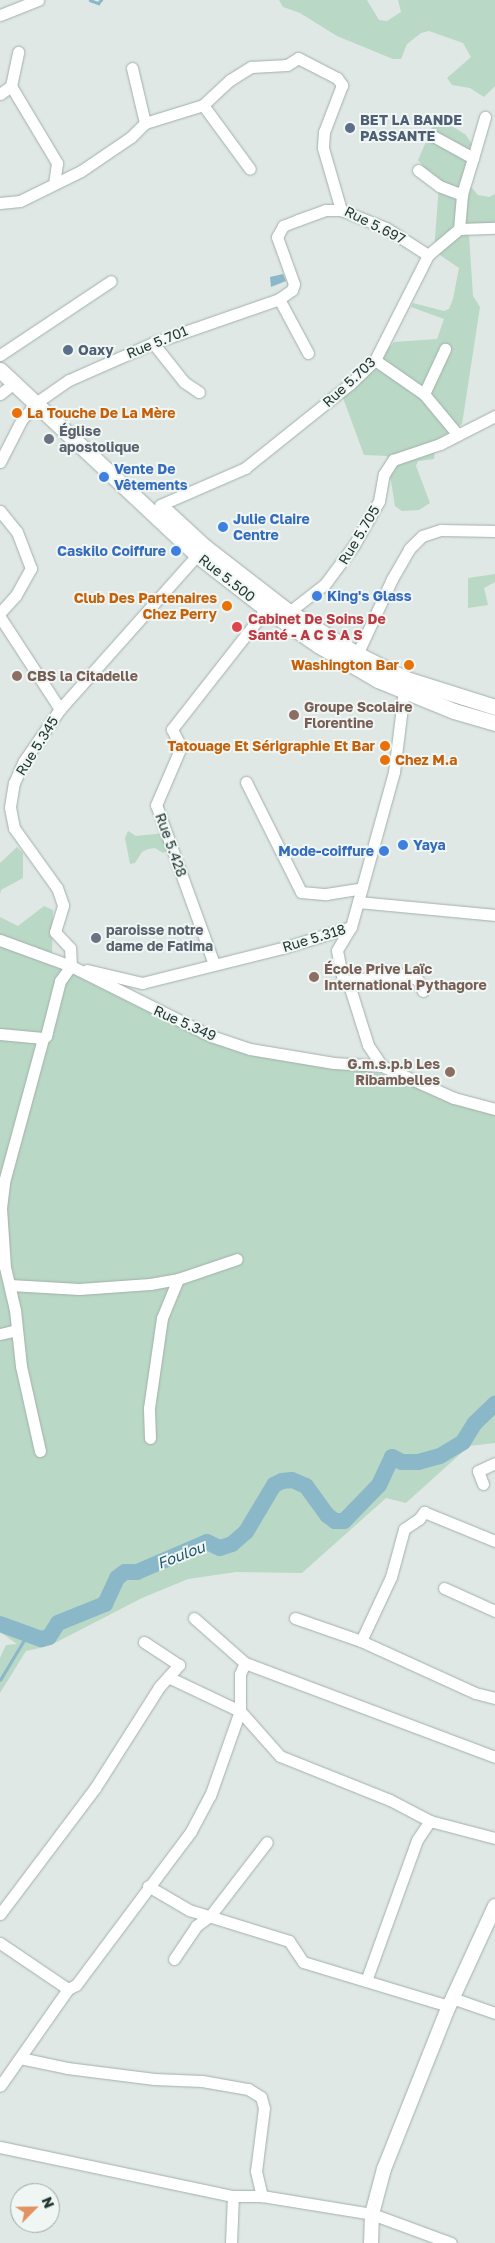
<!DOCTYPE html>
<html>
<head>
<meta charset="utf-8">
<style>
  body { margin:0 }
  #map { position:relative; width:495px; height:2243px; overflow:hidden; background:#dfe8e5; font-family:"Golos Text",sans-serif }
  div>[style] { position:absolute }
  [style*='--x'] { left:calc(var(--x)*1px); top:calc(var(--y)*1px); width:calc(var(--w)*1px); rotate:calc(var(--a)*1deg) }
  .green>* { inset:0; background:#b9d8c5 }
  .water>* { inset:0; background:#8bb8c9 }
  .stream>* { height:2.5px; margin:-1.25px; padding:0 1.25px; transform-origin:1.25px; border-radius:1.25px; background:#8bb8c9 }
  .river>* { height:16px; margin:-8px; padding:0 8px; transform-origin:8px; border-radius:8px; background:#8bb8c9 }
  .roads { filter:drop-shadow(0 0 1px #a3afac) drop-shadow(0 0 1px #a3afac) }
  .minor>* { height:11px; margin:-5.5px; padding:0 5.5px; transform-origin:5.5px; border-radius:5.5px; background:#fff }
  .tertiary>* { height:14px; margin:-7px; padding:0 7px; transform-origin:7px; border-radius:7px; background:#fff }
  .secondary>* { height:15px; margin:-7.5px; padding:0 7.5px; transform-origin:7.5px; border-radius:7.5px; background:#fff }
  .dots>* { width:14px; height:14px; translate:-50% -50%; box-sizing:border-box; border:2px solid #eff6f3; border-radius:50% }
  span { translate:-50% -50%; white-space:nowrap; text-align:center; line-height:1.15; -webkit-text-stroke:4px #eff6f3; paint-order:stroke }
  .service-label { font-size:14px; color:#4e5e75; font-weight:700 }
  .left { translate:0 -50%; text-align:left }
  .street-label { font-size:14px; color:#223733 }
  .food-label { font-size:14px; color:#c56008; font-weight:700 }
  .right { translate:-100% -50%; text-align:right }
  .worship-label { font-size:14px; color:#5b616d; font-weight:700 }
  .shop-label { font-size:14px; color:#366cbe; font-weight:700 }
  .health-label { font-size:14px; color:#be3a42; font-weight:700 }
  .education-label { font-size:14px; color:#785e54; font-weight:700 }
  .water-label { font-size:15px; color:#22576c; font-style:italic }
  .north { position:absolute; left:10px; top:2183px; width:50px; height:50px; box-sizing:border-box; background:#eff6f3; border:1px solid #9daaa6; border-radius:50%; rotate:67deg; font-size:14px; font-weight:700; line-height:20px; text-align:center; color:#223733 }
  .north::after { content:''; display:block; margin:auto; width:18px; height:22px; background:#e49162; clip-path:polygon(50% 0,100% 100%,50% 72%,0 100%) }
</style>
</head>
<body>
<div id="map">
  <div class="green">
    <div style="clip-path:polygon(279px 0,367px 0,379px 20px,387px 21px,401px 12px,398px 0,495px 0,495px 86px,484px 97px,470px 88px,452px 85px,447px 78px,471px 57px,463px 43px,429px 31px,421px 33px,407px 44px,401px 59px,393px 59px,337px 36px,300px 13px,283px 7px)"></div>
    <div style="clip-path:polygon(441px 119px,466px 135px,473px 146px,466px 181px,478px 195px,489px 197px,495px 194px,495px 228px,469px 235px,473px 296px,480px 307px,462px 424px,436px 441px,434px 459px,418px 461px,416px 466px,430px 503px,419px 510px,402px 511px,395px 506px,387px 456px,364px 455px,342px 395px,363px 378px,394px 342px,437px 339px,444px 319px,411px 307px,413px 303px,444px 311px,449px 309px,453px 299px,459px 268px,434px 251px,439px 185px,418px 160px,432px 128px)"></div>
    <div style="clip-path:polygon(495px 574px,495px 582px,484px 588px,488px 605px,468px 608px,468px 578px)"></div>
    <div style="clip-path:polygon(128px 831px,136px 836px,165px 833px,168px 850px,163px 853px,155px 848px,148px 849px,142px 852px,135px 863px,130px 864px,125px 838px)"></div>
    <div style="clip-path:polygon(17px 847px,23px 853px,23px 878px,1px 890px,0 895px,0 863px)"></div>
    <div style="clip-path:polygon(44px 906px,53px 910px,52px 953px,254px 1052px,382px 1074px,495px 1111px,495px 1443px,469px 1446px,406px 1503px,386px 1498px,302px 1573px,236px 1572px,188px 1579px,142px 1598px,49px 1646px,26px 1651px,0 1693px,0 1658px,6px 1645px,17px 1644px,0 1632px,0 917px,18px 926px)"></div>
  </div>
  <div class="water">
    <div style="clip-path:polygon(283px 274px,286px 281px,271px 287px,270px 277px)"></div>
  </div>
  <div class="stream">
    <div style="--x:90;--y:0;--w:9;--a:21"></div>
    <div style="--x:98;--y:3;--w:4;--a:-45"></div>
    <div style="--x:0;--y:1680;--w:52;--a:-59"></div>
  </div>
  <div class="river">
    <div style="--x:0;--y:1624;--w:44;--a:20.1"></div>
    <div style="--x:41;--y:1639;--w:8;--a:-14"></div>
    <div style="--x:49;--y:1637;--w:17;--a:-57"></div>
    <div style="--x:58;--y:1623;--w:51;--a:-22"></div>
    <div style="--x:105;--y:1604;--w:29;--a:-65"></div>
    <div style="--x:117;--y:1578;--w:10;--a:-37"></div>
    <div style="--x:125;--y:1572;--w:12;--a:0"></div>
    <div style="--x:137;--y:1572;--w:76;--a:-23.2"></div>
    <div style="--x:207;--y:1542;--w:14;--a:25"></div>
    <div style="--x:220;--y:1548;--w:13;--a:-18"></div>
    <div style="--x:232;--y:1544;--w:18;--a:-41"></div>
    <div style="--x:246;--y:1532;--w:55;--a:-59.2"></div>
    <div style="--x:274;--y:1485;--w:9;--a:-27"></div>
    <div style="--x:282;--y:1481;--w:10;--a:-6"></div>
    <div style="--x:292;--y:1480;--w:15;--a:23"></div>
    <div style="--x:306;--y:1486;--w:36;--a:54"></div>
    <div style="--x:327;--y:1515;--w:10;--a:37"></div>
    <div style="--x:335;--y:1521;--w:9;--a:0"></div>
    <div style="--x:344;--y:1521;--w:50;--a:-45.8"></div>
    <div style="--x:379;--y:1485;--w:31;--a:-65"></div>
    <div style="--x:392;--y:1457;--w:11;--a:27"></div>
    <div style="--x:402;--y:1462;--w:16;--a:0"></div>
    <div style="--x:418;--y:1462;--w:23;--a:-15"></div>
    <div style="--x:440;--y:1456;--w:27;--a:-31"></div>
    <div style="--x:463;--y:1442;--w:22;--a:-58"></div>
    <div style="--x:475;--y:1423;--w:28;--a:-44"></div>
  </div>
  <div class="roads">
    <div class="minor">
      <div style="--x:0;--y:15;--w:41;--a:-21.5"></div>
      <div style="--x:132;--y:68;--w:57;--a:76.7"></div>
      <div style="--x:11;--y:86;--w:90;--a:59.1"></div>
      <div style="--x:57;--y:163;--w:21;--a:98"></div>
      <div style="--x:0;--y:94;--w:14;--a:-36"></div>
      <div style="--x:11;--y:86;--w:35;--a:-78"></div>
      <div style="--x:203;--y:105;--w:79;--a:53.7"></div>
      <div style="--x:433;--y:136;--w:46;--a:28.8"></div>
      <div style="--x:473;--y:158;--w:39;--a:107"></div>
      <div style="--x:462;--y:195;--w:34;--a:95"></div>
      <div style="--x:473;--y:158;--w:43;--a:-73.7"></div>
      <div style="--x:418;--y:170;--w:26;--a:37"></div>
      <div style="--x:439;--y:186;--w:25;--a:21"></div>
      <div style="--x:0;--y:203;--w:20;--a:-6"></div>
      <div style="--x:20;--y:201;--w:68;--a:-26.2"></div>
      <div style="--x:81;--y:171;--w:60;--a:-34.2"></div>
      <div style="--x:131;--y:137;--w:20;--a:-45"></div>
      <div style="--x:145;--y:123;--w:61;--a:-17.2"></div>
      <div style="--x:203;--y:105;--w:37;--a:-43"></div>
      <div style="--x:230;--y:80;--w:25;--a:-32"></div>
      <div style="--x:251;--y:67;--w:36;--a:-3"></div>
      <div style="--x:287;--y:65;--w:13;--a:-32"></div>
      <div style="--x:298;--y:58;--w:44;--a:27.1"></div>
      <div style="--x:337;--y:78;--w:9;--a:54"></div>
      <div style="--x:342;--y:85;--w:50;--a:111"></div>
      <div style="--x:324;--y:132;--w:16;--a:94"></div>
      <div style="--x:323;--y:148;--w:65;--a:73.8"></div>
      <div style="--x:341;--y:210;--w:48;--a:21.8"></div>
      <div style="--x:386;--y:228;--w:50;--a:32.7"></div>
      <div style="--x:153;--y:343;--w:50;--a:51.5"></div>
      <div style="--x:184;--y:382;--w:18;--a:34"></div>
      <div style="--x:308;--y:353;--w:61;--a:-118.2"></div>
      <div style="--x:279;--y:299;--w:16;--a:-35"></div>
      <div style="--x:292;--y:290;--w:6;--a:-72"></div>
      <div style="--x:294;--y:284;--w:50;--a:-109.9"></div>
      <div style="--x:277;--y:237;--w:13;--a:-61"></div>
      <div style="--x:283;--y:226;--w:16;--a:-22"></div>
      <div style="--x:298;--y:220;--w:29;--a:-20"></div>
      <div style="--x:325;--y:210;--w:16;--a:0"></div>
      <div style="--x:0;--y:355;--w:133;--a:-33.7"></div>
      <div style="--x:375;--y:360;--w:60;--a:34.8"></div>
      <div style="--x:424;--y:394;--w:53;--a:50.3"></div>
      <div style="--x:0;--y:394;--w:18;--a:-38"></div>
      <div style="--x:424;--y:394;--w:50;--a:-65"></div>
      <div style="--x:0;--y:462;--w:48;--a:-62.9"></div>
      <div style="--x:22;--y:419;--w:26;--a:-47"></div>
      <div style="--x:40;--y:400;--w:35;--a:-35"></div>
      <div style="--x:69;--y:380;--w:92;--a:-23.8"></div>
      <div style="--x:153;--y:343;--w:133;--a:-19.2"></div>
      <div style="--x:160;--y:505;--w:93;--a:-23.5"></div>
      <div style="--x:245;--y:468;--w:134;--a:-38.7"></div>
      <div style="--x:350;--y:384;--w:35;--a:-44"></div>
      <div style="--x:375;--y:360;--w:118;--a:-63.2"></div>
      <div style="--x:428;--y:255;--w:40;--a:-40"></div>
      <div style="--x:459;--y:229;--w:36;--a:-2"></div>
      <div style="--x:0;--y:511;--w:27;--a:51"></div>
      <div style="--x:17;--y:532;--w:39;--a:69"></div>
      <div style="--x:31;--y:568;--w:31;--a:119"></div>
      <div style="--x:16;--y:595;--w:24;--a:132"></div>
      <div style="--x:289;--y:612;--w:46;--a:-37.9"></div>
      <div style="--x:325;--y:584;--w:49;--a:-53.4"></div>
      <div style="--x:354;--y:545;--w:51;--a:-60.4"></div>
      <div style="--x:379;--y:501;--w:27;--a:-80"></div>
      <div style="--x:384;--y:474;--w:17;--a:-57"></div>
      <div style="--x:393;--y:460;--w:50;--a:-18.8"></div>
      <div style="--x:440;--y:444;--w:62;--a:-27"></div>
      <div style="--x:0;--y:617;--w:110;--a:56.9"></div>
      <div style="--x:355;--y:659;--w:88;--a:-65.2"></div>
      <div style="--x:392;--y:579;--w:34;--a:-60"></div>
      <div style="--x:409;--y:549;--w:18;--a:-45"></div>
      <div style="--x:422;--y:536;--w:20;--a:-18"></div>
      <div style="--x:441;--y:530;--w:54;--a:1.1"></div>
      <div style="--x:246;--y:782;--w:123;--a:63.4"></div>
      <div style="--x:301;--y:892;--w:25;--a:5"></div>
      <div style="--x:326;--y:894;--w:36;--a:-9"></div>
      <div style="--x:358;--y:902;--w:138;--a:5.4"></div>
      <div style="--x:0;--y:940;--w:76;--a:20.1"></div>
      <div style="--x:71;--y:966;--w:157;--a:26.6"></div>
      <div style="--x:211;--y:1036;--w:41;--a:18.4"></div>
      <div style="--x:250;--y:1049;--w:85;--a:9.5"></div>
      <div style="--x:334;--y:1063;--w:48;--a:3.6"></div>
      <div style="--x:382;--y:1066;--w:79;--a:24"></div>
      <div style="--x:454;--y:1098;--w:42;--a:15"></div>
      <div style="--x:214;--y:964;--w:169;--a:-110"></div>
      <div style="--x:156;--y:805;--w:63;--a:-66.7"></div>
      <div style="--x:181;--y:747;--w:20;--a:-117"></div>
      <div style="--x:172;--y:729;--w:152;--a:-51.9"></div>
      <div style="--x:71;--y:966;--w:18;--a:-93"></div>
      <div style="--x:70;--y:948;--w:22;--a:-133"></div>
      <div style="--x:55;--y:932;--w:28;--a:-73"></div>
      <div style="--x:63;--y:905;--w:18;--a:-109"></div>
      <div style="--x:57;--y:888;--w:74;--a:-125.6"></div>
      <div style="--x:14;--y:828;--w:21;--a:-101"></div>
      <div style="--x:10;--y:807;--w:24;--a:-81"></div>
      <div style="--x:14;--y:783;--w:24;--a:-66"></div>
      <div style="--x:24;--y:761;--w:63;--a:-55.3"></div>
      <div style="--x:60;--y:709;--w:206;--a:-48.3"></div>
      <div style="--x:87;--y:970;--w:57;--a:13.3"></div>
      <div style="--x:142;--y:983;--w:148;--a:-14"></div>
      <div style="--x:286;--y:947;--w:68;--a:-17.1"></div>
      <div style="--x:344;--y:981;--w:62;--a:-6.4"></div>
      <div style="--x:406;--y:974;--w:13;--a:27"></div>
      <div style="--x:418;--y:980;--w:12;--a:66"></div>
      <div style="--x:0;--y:1034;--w:43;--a:5.3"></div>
      <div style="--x:382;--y:1066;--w:25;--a:-124"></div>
      <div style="--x:368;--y:1045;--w:60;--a:-107.5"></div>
      <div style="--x:350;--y:988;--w:14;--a:-124"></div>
      <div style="--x:342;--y:976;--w:26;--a:-101"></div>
      <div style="--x:337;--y:950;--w:27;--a:-59"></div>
      <div style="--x:351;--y:927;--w:161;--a:-74.5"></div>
      <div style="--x:394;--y:772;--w:90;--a:-83"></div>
      <div style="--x:10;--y:1285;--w:69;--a:3.3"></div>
      <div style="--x:79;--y:1289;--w:71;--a:-4"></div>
      <div style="--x:150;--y:1284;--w:28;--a:-10"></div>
      <div style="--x:178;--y:1279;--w:62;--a:-18.7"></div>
      <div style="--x:0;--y:1334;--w:17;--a:-13"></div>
      <div style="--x:150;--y:1438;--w:30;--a:-92"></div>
      <div style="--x:149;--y:1408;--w:91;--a:-81.8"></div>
      <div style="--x:162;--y:1318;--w:42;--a:-67.7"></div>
      <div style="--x:40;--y:1451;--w:87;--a:-102.6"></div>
      <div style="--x:21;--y:1366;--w:56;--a:-96.1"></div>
      <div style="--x:15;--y:1310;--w:44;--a:-103.1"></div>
      <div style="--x:5;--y:1267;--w:59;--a:-93.9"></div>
      <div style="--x:1;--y:1208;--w:26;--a:-83"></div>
      <div style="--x:4;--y:1182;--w:149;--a:-74.8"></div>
      <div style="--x:43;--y:1038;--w:4;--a:-34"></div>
      <div style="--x:46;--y:1036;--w:57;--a:-75.7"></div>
      <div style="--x:60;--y:981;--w:19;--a:-54"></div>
      <div style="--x:483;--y:1484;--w:14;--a:-111"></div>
      <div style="--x:478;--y:1471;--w:19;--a:-25"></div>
      <div style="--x:444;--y:1588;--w:56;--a:24.3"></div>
      <div style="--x:194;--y:1618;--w:68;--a:41.4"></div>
      <div style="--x:245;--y:1663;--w:267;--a:20.6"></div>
      <div style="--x:295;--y:1618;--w:70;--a:19.2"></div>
      <div style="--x:361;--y:1641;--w:125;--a:24.5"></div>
      <div style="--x:475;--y:1693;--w:21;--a:14"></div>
      <div style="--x:361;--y:1641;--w:71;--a:-64.9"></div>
      <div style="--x:391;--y:1577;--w:50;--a:-74.8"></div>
      <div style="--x:404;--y:1529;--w:18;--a:-34"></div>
      <div style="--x:419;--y:1519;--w:9;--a:-54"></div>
      <div style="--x:424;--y:1512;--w:77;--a:22.2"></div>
      <div style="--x:168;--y:1677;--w:80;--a:25.3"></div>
      <div style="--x:240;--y:1711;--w:60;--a:48.4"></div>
      <div style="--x:280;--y:1756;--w:118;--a:21.8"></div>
      <div style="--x:390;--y:1800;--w:45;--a:27.7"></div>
      <div style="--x:430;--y:1821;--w:67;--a:14.7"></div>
      <div style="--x:148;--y:1886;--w:48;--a:30.3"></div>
      <div style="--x:189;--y:1910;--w:105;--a:17.2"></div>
      <div style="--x:289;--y:1941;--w:25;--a:56"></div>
      <div style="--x:303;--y:1962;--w:152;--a:16.8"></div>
      <div style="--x:0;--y:1914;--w:158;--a:-53"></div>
      <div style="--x:95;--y:1788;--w:120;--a:-57.6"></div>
      <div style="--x:159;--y:1687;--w:30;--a:-48"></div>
      <div style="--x:179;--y:1665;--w:42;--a:-146.7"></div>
      <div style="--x:0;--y:1943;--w:82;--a:34.1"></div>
      <div style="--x:68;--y:1989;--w:118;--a:125"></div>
      <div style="--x:174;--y:1959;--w:40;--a:-56"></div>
      <div style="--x:196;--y:1926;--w:17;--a:-36"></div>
      <div style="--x:210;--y:1916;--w:93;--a:-52.4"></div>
      <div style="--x:366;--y:1981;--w:150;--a:-70.1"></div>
      <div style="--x:417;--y:1840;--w:23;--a:-56"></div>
      <div style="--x:68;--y:1989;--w:9;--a:-27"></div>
      <div style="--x:76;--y:1985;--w:192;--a:-53.2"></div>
      <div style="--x:191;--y:1831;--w:40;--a:-62"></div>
      <div style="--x:210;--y:1796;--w:90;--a:-70.6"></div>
      <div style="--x:240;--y:1711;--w:37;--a:-90"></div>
      <div style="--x:240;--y:1674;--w:12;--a:-66"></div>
      <div style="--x:452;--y:1998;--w:46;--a:19.2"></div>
      <div style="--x:20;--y:2058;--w:48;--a:12"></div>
      <div style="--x:67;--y:2068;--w:88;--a:7.2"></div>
      <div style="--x:154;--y:2079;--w:48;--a:2.4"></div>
      <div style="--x:202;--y:2081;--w:47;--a:9.9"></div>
      <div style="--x:248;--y:2089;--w:15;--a:32"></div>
      <div style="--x:261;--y:2097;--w:11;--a:75"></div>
      <div style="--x:264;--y:2108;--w:64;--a:97.2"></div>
      <div style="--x:256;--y:2171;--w:26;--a:77"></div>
      <div style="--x:0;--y:2147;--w:238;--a:11.9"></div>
      <div style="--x:233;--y:2196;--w:29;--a:0"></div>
      <div style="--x:262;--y:2196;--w:111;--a:9.3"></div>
      <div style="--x:372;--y:2214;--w:84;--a:20.2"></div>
      <div style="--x:231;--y:2243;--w:47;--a:-87.6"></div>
    </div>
    <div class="tertiary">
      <div style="--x:371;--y:2243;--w:29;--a:-88"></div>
      <div style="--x:372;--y:2214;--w:47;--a:-75.1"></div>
      <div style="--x:384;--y:2169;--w:175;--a:-68.3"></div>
      <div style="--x:449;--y:2006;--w:110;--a:-65.3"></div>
    </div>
    <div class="secondary">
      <div style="--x:0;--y:370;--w:270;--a:43.2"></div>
      <div style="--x:197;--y:555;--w:88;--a:38"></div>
      <div style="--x:266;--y:609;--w:63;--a:34.7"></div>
      <div style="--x:318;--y:645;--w:69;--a:30.3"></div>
      <div style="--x:378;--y:680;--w:82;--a:22.2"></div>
      <div style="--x:454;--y:711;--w:43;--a:16.3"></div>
      <div style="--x:167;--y:512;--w:52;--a:42.6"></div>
      <div style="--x:205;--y:547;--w:106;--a:37.7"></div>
      <div style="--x:289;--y:612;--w:80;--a:31.7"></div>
      <div style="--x:357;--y:654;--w:55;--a:27"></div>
      <div style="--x:406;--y:679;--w:93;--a:17.5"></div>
    </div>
  </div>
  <div class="dots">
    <div style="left:350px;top:128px;background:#5c6f8a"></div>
    <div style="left:68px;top:350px;background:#5c6f8a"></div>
    <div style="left:17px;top:413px;background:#e8710a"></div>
    <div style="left:49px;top:439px;background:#6b7280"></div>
    <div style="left:104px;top:477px;background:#3f7fe0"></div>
    <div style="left:223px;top:527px;background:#3f7fe0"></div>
    <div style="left:176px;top:551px;background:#3f7fe0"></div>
    <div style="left:317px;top:596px;background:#3f7fe0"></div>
    <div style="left:227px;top:606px;background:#e8710a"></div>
    <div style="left:237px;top:627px;background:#e0444e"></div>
    <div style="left:409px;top:665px;background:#e8710a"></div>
    <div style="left:17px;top:676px;background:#8d6e63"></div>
    <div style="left:294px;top:715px;background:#8d6e63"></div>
    <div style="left:385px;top:746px;background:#e8710a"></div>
    <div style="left:385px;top:760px;background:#e8710a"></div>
    <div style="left:403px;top:845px;background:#3f7fe0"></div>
    <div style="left:384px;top:851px;background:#3f7fe0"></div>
    <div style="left:96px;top:938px;background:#6b7280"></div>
    <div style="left:314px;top:977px;background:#8d6e63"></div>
    <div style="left:450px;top:1072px;background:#8d6e63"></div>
  </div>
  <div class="service-label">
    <span class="left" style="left:360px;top:128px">BET LA BANDE<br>PASSANTE</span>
    <span class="left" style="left:78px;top:350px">Oaxy</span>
  </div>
  <div class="street-label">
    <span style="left:375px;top:225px;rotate:27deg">Rue 5.697</span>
    <span style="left:157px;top:342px;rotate:-22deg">Rue 5.701</span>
    <span style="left:349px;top:382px;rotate:-43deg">Rue 5.703</span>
    <span style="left:359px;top:535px;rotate:-59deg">Rue 5.705</span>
    <span style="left:227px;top:578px;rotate:38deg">Rue 5.500</span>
    <span style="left:37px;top:746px;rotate:-58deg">Rue 5.345</span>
    <span style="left:171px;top:845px;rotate:70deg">Rue 5.428</span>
    <span style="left:314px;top:938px;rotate:-17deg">Rue 5.318</span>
    <span style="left:185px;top:1023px;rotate:24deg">Rue 5.349</span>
  </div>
  <div class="food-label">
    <span class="left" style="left:27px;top:413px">La Touche De La Mère</span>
    <span class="right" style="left:217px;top:606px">Club Des Partenaires<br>Chez Perry</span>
    <span class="right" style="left:399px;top:665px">Washington Bar</span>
    <span class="right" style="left:375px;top:746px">Tatouage Et Sérigraphie Et Bar</span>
    <span class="left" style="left:395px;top:760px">Chez M.a</span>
  </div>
  <div class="worship-label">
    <span class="left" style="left:59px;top:439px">Église<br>apostolique</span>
    <span class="left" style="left:106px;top:938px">paroisse notre<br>dame de Fatima</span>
  </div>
  <div class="shop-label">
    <span class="left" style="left:114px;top:477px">Vente De<br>Vêtements</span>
    <span class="left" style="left:233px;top:527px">Julie Claire<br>Centre</span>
    <span class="right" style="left:166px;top:551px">Caskilo Coiffure</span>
    <span class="left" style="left:327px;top:596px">King's Glass</span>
    <span class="left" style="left:413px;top:845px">Yaya</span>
    <span class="right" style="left:374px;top:851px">Mode-coiffure</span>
  </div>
  <div class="health-label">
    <span class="left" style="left:248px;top:627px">Cabinet De Soins De<br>Santé - A C S A S</span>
  </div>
  <div class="education-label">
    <span class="left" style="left:27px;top:676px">CBS la Citadelle</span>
    <span class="left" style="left:304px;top:715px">Groupe Scolaire<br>Florentine</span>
    <span class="left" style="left:324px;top:977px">École Prive Laïc<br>International Pythagore</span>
    <span class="right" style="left:440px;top:1072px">G.m.s.p.b Les<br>Ribambelles</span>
  </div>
  <div class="water-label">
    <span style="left:181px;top:1555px;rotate:-21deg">Foulou</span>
  </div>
  <div class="north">N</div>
</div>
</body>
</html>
